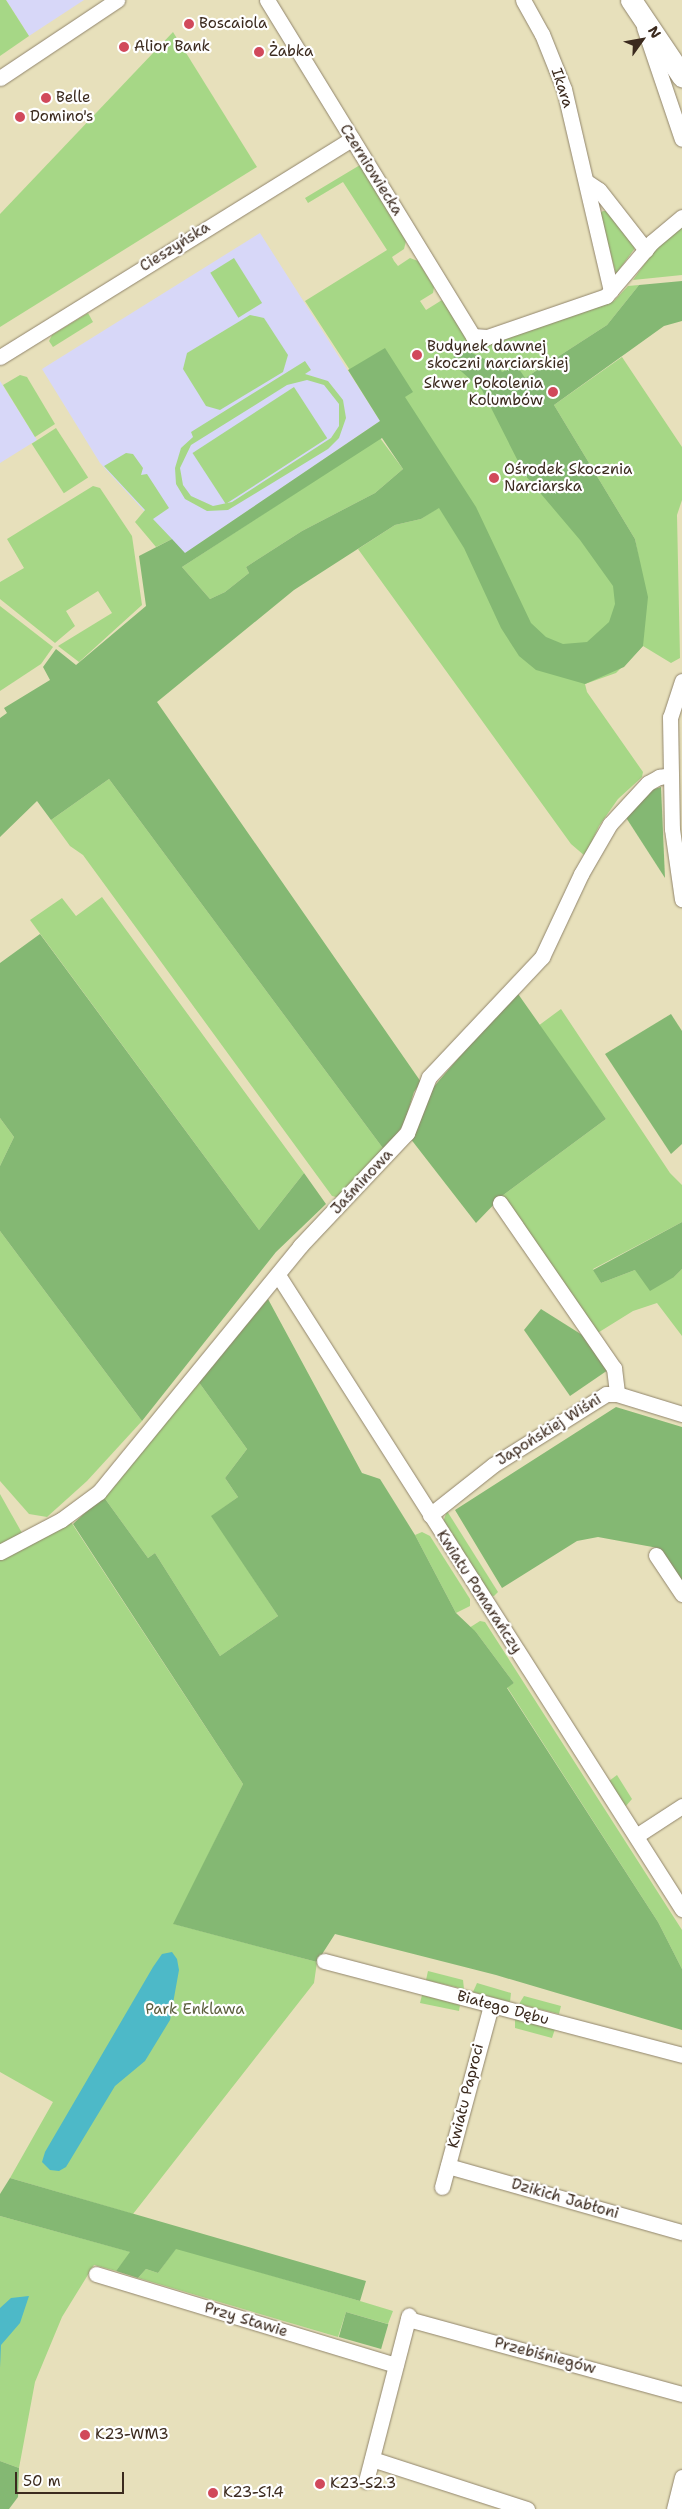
<!DOCTYPE html>
<html>
<head>
<meta charset="utf-8">
<style>
  body { margin:0 }
  #map { position:relative; width:682px; height:2509px; overflow:hidden; background:#e7e0bb; font-family:"Shantell Sans",sans-serif }
  div>[style] { position:absolute }
  [style*='--x'] { left:calc(var(--x)*1px); top:calc(var(--y)*1px); width:calc(var(--w)*1px); rotate:calc(var(--a)*1deg) }
  .built>* { inset:0; background:#d7d7f8 }
  .green>* { inset:0; background:#a6d786; transform-origin:0 0 }
  .forest>* { inset:0; background:#84b873; transform-origin:0 0 }
  .water>* { inset:0; background:#4db9c8 }
  .roads { filter:drop-shadow(0 0 1px #91856c) drop-shadow(0 0 1px #91856c) }
  .street>* { height:15px; margin:-7.5px; padding:0 7.5px; transform-origin:7.5px; border-radius:7.5px; background:#fff }
  .secondary>* { height:21px; margin:-10.5px; padding:0 10.5px; transform-origin:10.5px; border-radius:10.5px; background:#fff }
  .dots>* { width:14px; height:14px; translate:-50% -50%; box-sizing:border-box; border:2px solid #fff; border-radius:50% }
  span { translate:-50% -50%; white-space:nowrap; text-align:center; line-height:1.15; -webkit-text-stroke:4.5px #fff; paint-order:stroke }
  .poi-label { font-size:15px; color:#3b2a1e }
  .left { translate:0 -50%; text-align:left }
  .right { translate:-100% -50%; text-align:right }
  .street-label { font-size:15px; color:#3b2a1e }
  .park-label { font-size:15px; color:#5b5e3d }
  .north { position:absolute; left:617px; top:15px; width:50px; height:50px; -webkit-text-stroke:4px #fff; paint-order:stroke; rotate:58deg; font-size:14px; font-weight:700; line-height:20px; text-align:center; color:#3b2a1e }
  .north::after { content:''; display:block; margin:auto; width:18px; height:22px; background:#3b2a1e; clip-path:polygon(50% 0,100% 100%,50% 72%,0 100%) }
  .scale { position:absolute; left:15px; top:2472px; width:109px; height:22px; box-sizing:border-box; border:2px solid #3b2a1e; border-top:0; padding-left:6px; font-size:15px; line-height:18px; white-space:nowrap; color:#3b2a1e; -webkit-text-stroke:4px #fff; paint-order:stroke }
</style>
</head>
<body>
<div id="map">
  <div class="built">
    <div style="clip-path:polygon(6px 0,84px 0,29px 36px)"></div>
    <div style="clip-path:polygon(260px 233px,380px 421px,184px 554px,100px 463px,42px 369px)"></div>
    <div style="clip-path:polygon(0 381px,37px 440px,0 463px)"></div>
  </div>
  <div class="green">
    <div style="clip-path:polygon(0 0,6px 0,29px 36px,0 56px)"></div>
    <div style="clip-path:polygon(173px 32px,257px 167px,0 327px,0 214px)"></div>
    <div style="clip-path:polygon(360px 165px,406px 241px,404px 249px,392px 257px,394px 261px,398px 266px,410px 258px,418px 261px,434px 287px,433px 293px,420px 301px,426px 310px,442px 300px,475px 346px,614px 301px,628px 286px,639px 285px,607px 325px,525px 378px,641px 570px,635px 539px,554px 405px,622px 357px,682px 447px,682px 500px,677px 515px,680px 658px,671px 663px,643px 646px,616px 673px,585px 684px,587px 692px,643px 772px,642px 777px,618px 799px,599px 826px,585px 856px,571px 844px,358px 549px,395px 525px,421px 519px,439px 507px,305px 301px,387px 250px,343px 182px,308px 203px,305px 198px)"></div>
    <div style="clip-path:polygon(603px 211px,607px 211px,635px 248px,616px 274px,600px 213px)"></div>
    <div style="clip-path:polygon(682px 225px,682px 275px,633px 280px,656px 248px)"></div>
    <div style="left:234px;top:258px;width:53px;height:28px;rotate:58deg"></div>
    <div style="clip-path:polygon(88px 313px,93px 322px,53px 347px,49px 341px,52px 335px)"></div>
    <div style="clip-path:polygon(250px 315px,264px 318px,288px 355px,283px 372px,220px 410px,206px 406px,183px 369px,187px 353px)"></div>
    <div style="clip-path:polygon(evenodd,305px 361px,311px 370px,305px 374px,328px 381px,343px 400px,346px 418px,339px 438px,328px 449px,228px 510px,207px 511px,185px 499px,176px 484px,175px 468px,181px 448px,193px 437px,191px 432px,305px 361px,307px 380px,324px 385px,339px 404px,339px 426px,331px 438px,232px 502px,213px 506px,191px 496px,183px 485px,180px 468px,191px 445px,287px 385px,307px 380px)"></div>
    <div style="clip-path:polygon(20px 375px,27px 377px,55px 424px,35px 437px,3px 385px)"></div>
    <div style="left:294px;top:387px;width:61px;height:121px;rotate:57deg"></div>
    <div style="left:56px;top:428px;width:59px;height:29px;rotate:57deg"></div>
    <div style="clip-path:polygon(380px 438px,403px 469px,375px 493px,302px 531px,246px 567px,249px 573px,225px 592px,210px 599px,182px 567px)"></div>
    <div style="clip-path:polygon(126px 453px,133px 454px,143px 468px,141px 475px,147px 474px,169px 508px,153px 519px,172px 539px,156px 547px,135px 522px,145px 510px,104px 466px)"></div>
    <div style="clip-path:polygon(93px 486px,100px 488px,132px 536px,142px 605px,79px 662px,58px 646px,112px 613px,98px 591px,66px 611px,75px 626px,55px 643px,0 599px,0 582px,24px 568px,7px 539px)"></div>
    <div style="clip-path:polygon(0 606px,53px 647px,41px 664px,0 691px)"></div>
    <div style="clip-path:polygon(109px 779px,385px 1151px,340px 1198px,332px 1196px,83px 855px,70px 846px,51px 820px)"></div>
    <div style="clip-path:polygon(102px 897px,304px 1173px,259px 1230px,30px 920px,62px 898px,76px 916px)"></div>
    <div style="clip-path:polygon(561px 1009px,670px 1173px,682px 1185px,682px 1222px,593px 1269px,601px 1283px,635px 1270px,674px 1277px,682px 1269px,682px 1336px,657px 1303px,633px 1311px,596px 1334px,502px 1196px,606px 1119px,538px 1026px)"></div>
    <div style="clip-path:polygon(0 1118px,14px 1137px,0 1166px)"></div>
    <div style="clip-path:polygon(0 1231px,142px 1421px,87px 1481px,47px 1517px,29px 1514px,0 1481px)"></div>
    <div style="clip-path:polygon(198px 1381px,247px 1449px,225px 1478px,238px 1497px,212px 1516px,278px 1616px,220px 1656px,155px 1553px,148px 1558px,103px 1496px)"></div>
    <div style="clip-path:polygon(0 1494px,22px 1533px,0 1546px)"></div>
    <div style="clip-path:polygon(447px 1511px,498px 1592px,494px 1596px,489px 1595px,443px 1522px)"></div>
    <div style="clip-path:polygon(71px 1522px,243px 1784px,174px 1924px,317px 1962px,314px 1983px,133px 2214px,10px 2178px,53px 2102px,0 2072px,0 1557px)"></div>
    <div style="clip-path:polygon(422px 1532px,430px 1536px,470px 1599px,470px 1606px,456px 1613px,415px 1535px)"></div>
    <div style="clip-path:polygon(480px 1621px,485px 1622px,682px 1930px,682px 1969px,658px 1922px,507px 1687px,514px 1683px,476px 1632px,469px 1628px)"></div>
    <div style="clip-path:polygon(617px 1775px,632px 1799px,625px 1807px,609px 1781px)"></div>
    <div style="clip-path:polygon(428px 1971px,463px 1980px,464px 1989px,426px 1980px)"></div>
    <div style="clip-path:polygon(477px 1983px,511px 1993px,510px 2002px,473px 1992px)"></div>
    <div style="clip-path:polygon(422px 1995px,460px 2005px,459px 2011px,420px 2003px)"></div>
    <div style="clip-path:polygon(524px 1996px,561px 2006px,559px 2014px,519px 2004px)"></div>
    <div style="clip-path:polygon(515px 2019px,555px 2029px,552px 2038px,515px 2028px)"></div>
    <div style="clip-path:polygon(0 2216px,131px 2252px,116px 2271px,94px 2265px,62px 2317px,35px 2382px,19px 2468px,0 2461px)"></div>
    <div style="clip-path:polygon(176px 2248px,360px 2301px,393px 2311px,388px 2324px,346px 2312px,338px 2337px,138px 2278px,146px 2269px,158px 2273px)"></div>
  </div>
  <div class="forest">
    <div style="clip-path:polygon(evenodd,682px 281px,682px 321px,664px 326px,554px 405px,635px 539px,648px 597px,643px 646px,624px 667px,585px 684px,536px 670px,519px 656px,501px 628px,464px 548px,439px 508px,421px 519px,395px 525px,294px 590px,157px 702px,421px 1082px,414px 1092px,404px 1124px,385px 1151px,109px 779px,51px 820px,37px 801px,0 837px,0 718px,7px 713px,4px 708px,50px 680px,43px 667px,56px 649px,76px 665px,146px 606px,139px 556px,172px 539px,185px 553px,380px 421px,348px 370px,385px 348px,413px 392px,405px 397px,476px 507px,531px 623px,546px 637px,563px 644px,587px 642px,609px 622px,615px 604px,613px 586px,580px 540px,525px 475px,482px 390px,452px 363px,457px 346px,497px 365px,502px 372px,517px 366px,525px 378px,607px 325px,639px 285px,682px 281px,382px 438px,403px 469px,375px 493px,302px 531px,246px 567px,249px 573px,225px 592px,210px 599px,182px 567px,382px 438px)"></div>
    <div style="clip-path:polygon(661px 787px,665px 878px,625px 816px,654px 789px)"></div>
    <div style="clip-path:polygon(40px 934px,259px 1230px,304px 1173px,326px 1204px,276px 1252px,142px 1421px,0 1231px,0 1166px,14px 1137px,0 1118px,0 963px)"></div>
    <div style="clip-path:polygon(516px 991px,606px 1119px,502px 1196px,476px 1223px,410px 1138px,431px 1090px)"></div>
    <div style="clip-path:polygon(671px 1014px,682px 1031px,682px 1144px,671px 1154px,605px 1054px)"></div>
    <div style="clip-path:polygon(682px 1222px,682px 1269px,674px 1277px,650px 1291px,635px 1270px,601px 1283px,593px 1270px)"></div>
    <div style="clip-path:polygon(268px 1299px,362px 1473px,380px 1479px,415px 1535px,456px 1613px,476px 1632px,514px 1683px,507px 1688px,658px 1922px,682px 1969px,682px 2030px,496px 1975px,335px 1934px,317px 1962px,173px 1924px,243px 1784px,73px 1524px,103px 1496px,148px 1558px,155px 1553px,220px 1656px,278px 1616px,211px 1516px,238px 1497px,225px 1478px,247px 1449px,198px 1381px)"></div>
    <div style="clip-path:polygon(541px 1309px,587px 1338px,608px 1370px,570px 1396px,524px 1330px)"></div>
    <div style="clip-path:polygon(616px 1407px,682px 1427px,682px 1583px,658px 1548px,598px 1537px,577px 1541px,502px 1588px,455px 1510px)"></div>
    <div style="clip-path:polygon(10px 2178px,338px 2273px,366px 2281px,360px 2301px,176px 2249px,158px 2273px,146px 2269px,138px 2278px,116px 2271px,130px 2252px,0 2216px,0 2194px)"></div>
    <div style="left:346px;top:2312px;width:44px;height:26px;rotate:16deg"></div>
    <div style="clip-path:polygon(0 2461px,19px 2468px,18px 2497px,9px 2509px,0 2509px)"></div>
  </div>
  <div class="water">
    <div style="clip-path:polygon(172px 1952px,177px 1959px,179px 1970px,170px 2020px,145px 2061px,115px 2086px,66px 2167px,59px 2171px,50px 2170px,42px 2162px,45px 2152px,153px 1967px,162px 1954px)"></div>
    <div style="clip-path:polygon(29px 2296px,20px 2323px,1px 2345px,0 2368px,0 2308px,11px 2298px)"></div>
  </div>
  <div class="roads">
    <div class="street">
      <div style="--x:267;--y:0;--w:394;--a:58.5"></div>
      <div style="--x:473;--y:336;--w:14;--a:4"></div>
      <div style="--x:487;--y:337;--w:126;--a:-19"></div>
      <div style="--x:606;--y:296;--w:71;--a:-49.6"></div>
      <div style="--x:652;--y:242;--w:39;--a:-40"></div>
      <div style="--x:523;--y:0;--w:39;--a:61"></div>
      <div style="--x:542;--y:34;--w:59;--a:68.2"></div>
      <div style="--x:564;--y:89;--w:207;--a:76.9"></div>
      <div style="--x:644;--y:27;--w:118;--a:71.3"></div>
      <div style="--x:0;--y:78;--w:141;--a:-33.7"></div>
      <div style="--x:587;--y:182;--w:14;--a:34"></div>
      <div style="--x:599;--y:190;--w:76;--a:51.9"></div>
      <div style="--x:0;--y:357;--w:414;--a:-31.8"></div>
      <div style="--x:682;--y:681;--w:38;--a:108"></div>
      <div style="--x:670;--y:717;--w:112;--a:89"></div>
      <div style="--x:672;--y:829;--w:71;--a:81.9"></div>
      <div style="--x:500;--y:1203;--w:201;--a:55.4"></div>
      <div style="--x:614;--y:1368;--w:26;--a:83"></div>
      <div style="--x:278;--y:1275;--w:752;--a:57.49"></div>
      <div style="--x:430;--y:1515;--w:80;--a:-38.4"></div>
      <div style="--x:493;--y:1465;--w:133;--a:-32.1"></div>
      <div style="--x:606;--y:1394;--w:11;--a:0"></div>
      <div style="--x:617;--y:1394;--w:68;--a:17.1"></div>
      <div style="--x:0;--y:1552;--w:69;--a:-27.7"></div>
      <div style="--x:61;--y:1520;--w:47;--a:-36.4"></div>
      <div style="--x:99;--y:1492;--w:318;--a:-50.7"></div>
      <div style="--x:300;--y:1246;--w:156;--a:-46.6"></div>
      <div style="--x:407;--y:1133;--w:60;--a:-68.6"></div>
      <div style="--x:429;--y:1077;--w:165;--a:-46.7"></div>
      <div style="--x:542;--y:957;--w:92;--a:-64.8"></div>
      <div style="--x:581;--y:874;--w:58;--a:-59.9"></div>
      <div style="--x:610;--y:824;--w:56;--a:-47.2"></div>
      <div style="--x:648;--y:783;--w:13;--a:-29"></div>
      <div style="--x:659;--y:777;--w:12;--a:-9"></div>
      <div style="--x:656;--y:1555;--w:47;--a:56.3"></div>
      <div style="--x:636;--y:1836;--w:55;--a:-33.1"></div>
      <div style="--x:324;--y:1961;--w:370;--a:14.7"></div>
      <div style="--x:448;--y:2166;--w:243;--a:15.8"></div>
      <div style="--x:442;--y:2187;--w:188;--a:-74.9"></div>
      <div style="--x:96;--y:2274;--w:313;--a:16.9"></div>
      <div style="--x:408;--y:2319;--w:284;--a:15.3"></div>
      <div style="--x:372;--y:2459;--w:163;--a:17.9"></div>
      <div style="--x:366;--y:2481;--w:171;--a:-75.5"></div>
      <div style="--x:674;--y:2509;--w:33;--a:-76"></div>
    </div>
    <div class="secondary">
      <div style="--x:631;--y:0;--w:92;--a:56.1"></div>
    </div>
  </div>
  <div class="dots">
    <div style="left:189px;top:24px;background:#d1495b"></div>
    <div style="left:124px;top:47px;background:#d1495b"></div>
    <div style="left:259px;top:52px;background:#d1495b"></div>
    <div style="left:46px;top:98px;background:#d1495b"></div>
    <div style="left:20px;top:117px;background:#d1495b"></div>
    <div style="left:417px;top:355px;background:#d1495b"></div>
    <div style="left:553px;top:392px;background:#d1495b"></div>
    <div style="left:494px;top:478px;background:#d1495b"></div>
    <div style="left:85px;top:2435px;background:#d1495b"></div>
    <div style="left:320px;top:2484px;background:#d1495b"></div>
    <div style="left:213px;top:2493px;background:#d1495b"></div>
  </div>
  <div class="poi-label">
    <span class="left" style="left:199px;top:24px">Boscaiola</span>
    <span class="left" style="left:134px;top:47px">Alior Bank</span>
    <span class="left" style="left:269px;top:52px">Żabka</span>
    <span class="left" style="left:56px;top:98px">Belle</span>
    <span class="left" style="left:30px;top:117px">Domino's</span>
    <span class="left" style="left:427px;top:355px">Budynek dawnej<br>skoczni narciarskiej</span>
    <span class="right" style="left:543px;top:392px">Skwer Pokolenia<br>Kolumbów</span>
    <span class="left" style="left:504px;top:478px">Ośrodek Skocznia<br>Narciarska</span>
    <span class="left" style="left:95px;top:2435px">K23-WM3</span>
    <span class="left" style="left:330px;top:2484px">K23-S2.3</span>
    <span class="left" style="left:223px;top:2493px">K23-S1.4</span>
  </div>
  <div class="street-label">
    <span style="left:562px;top:88px;rotate:72deg">Ikara</span>
    <span style="left:371px;top:170px;rotate:58deg">Czerniowiecka</span>
    <span style="left:175px;top:247px;rotate:-32deg">Cieszyńska</span>
    <span style="left:362px;top:1182px;rotate:-47deg">Jaśminowa</span>
    <span style="left:549px;top:1430px;rotate:-32deg">Japońskiej Wiśni</span>
    <span style="left:479px;top:1592px;rotate:57deg">Kwiatu Pomarańczy</span>
    <span style="left:503px;top:2008px;rotate:15deg">Białego Dębu</span>
    <span style="left:466px;top:2096px;rotate:-76deg">Kwiatu Paproci</span>
    <span style="left:565px;top:2199px;rotate:16deg">Dzikich Jabłoni</span>
    <span style="left:246px;top:2320px;rotate:17deg">Przy Stawie</span>
    <span style="left:545px;top:2356px;rotate:15deg">Przebiśniegów</span>
  </div>
  <div class="park-label">
    <span style="left:195px;top:2010px">Park Enklawa</span>
  </div>
  <div class="north">N</div>
  <div class="scale">50 m</div>
</div>
</body>
</html>
